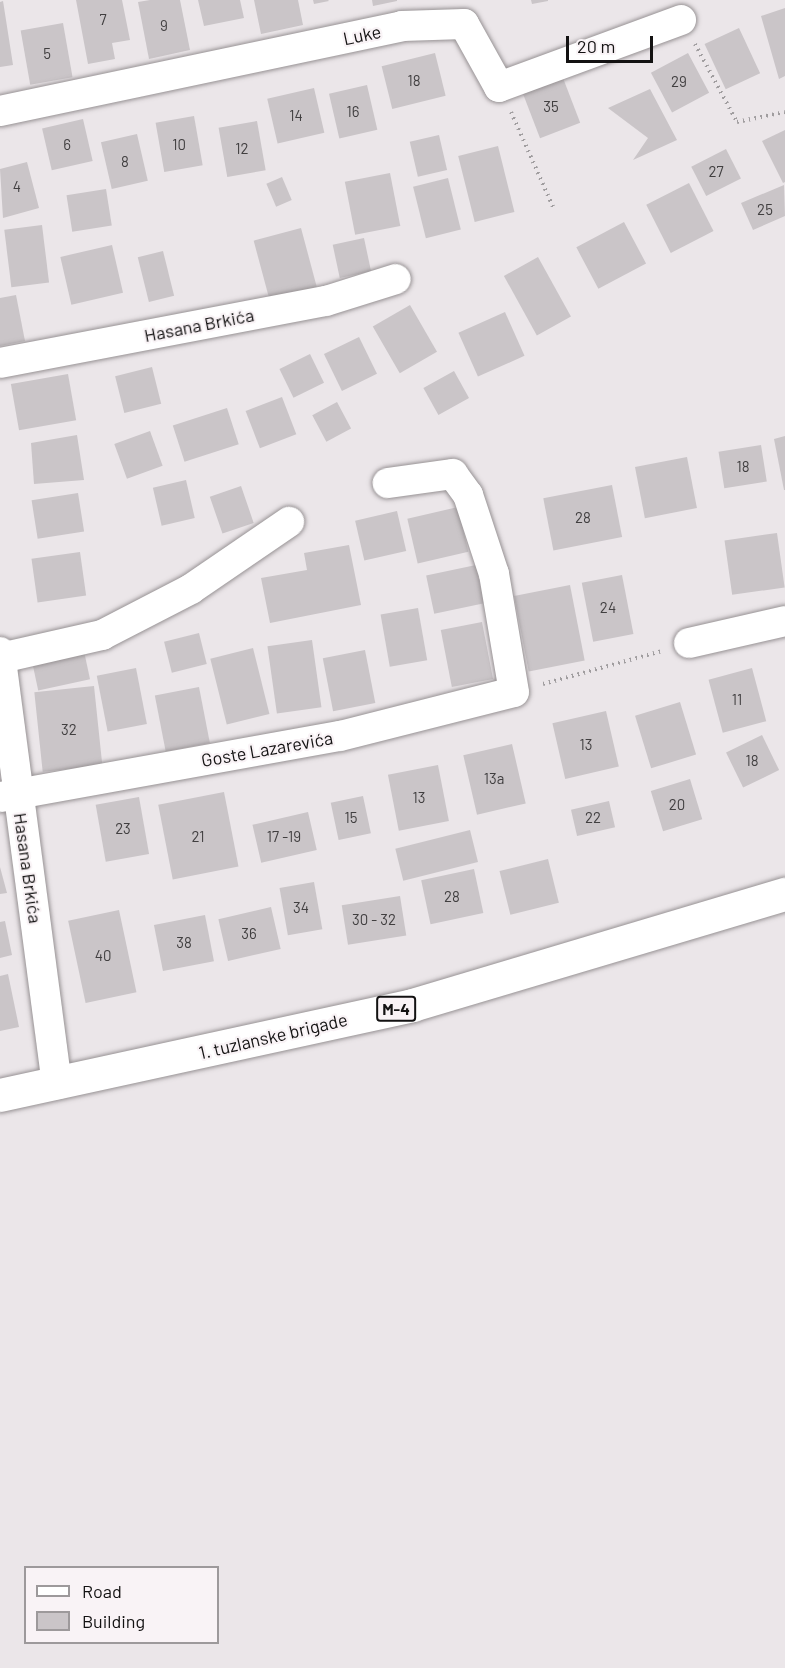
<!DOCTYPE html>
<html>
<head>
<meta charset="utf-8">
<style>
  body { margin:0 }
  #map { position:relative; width:785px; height:1668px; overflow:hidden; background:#ebe6e9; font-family:Barlow,sans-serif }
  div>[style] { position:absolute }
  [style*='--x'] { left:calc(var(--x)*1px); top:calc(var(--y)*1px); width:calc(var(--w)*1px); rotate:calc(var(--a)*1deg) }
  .building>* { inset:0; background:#cac5c8; transform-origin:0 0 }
  .path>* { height:4px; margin-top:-2px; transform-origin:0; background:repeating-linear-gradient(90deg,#a09d9f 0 1.5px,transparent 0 6px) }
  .roads { filter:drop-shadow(0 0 2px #979294) drop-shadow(0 0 2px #979294) }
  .minor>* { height:30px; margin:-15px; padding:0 15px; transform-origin:15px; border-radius:15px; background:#fff }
  .major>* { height:33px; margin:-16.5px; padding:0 16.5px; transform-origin:16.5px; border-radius:16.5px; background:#fff }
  span { translate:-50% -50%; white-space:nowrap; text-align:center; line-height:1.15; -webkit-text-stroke:4.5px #f9f3f6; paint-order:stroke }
  .number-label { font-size:15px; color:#413f40 }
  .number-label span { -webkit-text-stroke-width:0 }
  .shield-label span { padding:2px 4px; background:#f9f3f6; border:2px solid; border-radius:4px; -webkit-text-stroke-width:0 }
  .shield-label { font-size:16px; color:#131212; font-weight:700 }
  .street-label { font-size:18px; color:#131212 }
  .legend { position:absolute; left:24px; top:1566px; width:195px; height:78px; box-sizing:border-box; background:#f9f3f6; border:2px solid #9d999b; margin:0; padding:8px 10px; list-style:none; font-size:18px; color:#131212 }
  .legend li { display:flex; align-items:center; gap:12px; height:30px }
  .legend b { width:30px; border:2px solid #9d999b }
  .scale { position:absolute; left:566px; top:36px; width:87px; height:27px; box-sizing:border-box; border:3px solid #131212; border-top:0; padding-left:8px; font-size:18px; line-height:21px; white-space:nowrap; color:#131212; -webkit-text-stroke:4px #f9f3f6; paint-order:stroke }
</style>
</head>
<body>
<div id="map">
  <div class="building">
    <div style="clip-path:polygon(76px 0,122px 0,130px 40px,112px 43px,115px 59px,88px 64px)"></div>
    <div style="clip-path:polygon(150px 0,180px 0,190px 50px,149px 59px,138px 2px)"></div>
    <div style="clip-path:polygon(198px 0,240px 0,244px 18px,204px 26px)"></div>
    <div style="clip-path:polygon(254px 0,298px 0,303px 25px,261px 34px)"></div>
    <div style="clip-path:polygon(313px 0,328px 0,329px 1px,314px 4px)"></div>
    <div style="clip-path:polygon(372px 0,397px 0,397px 1px,373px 6px)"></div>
    <div style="clip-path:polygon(531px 0,548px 0,548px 1px,532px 4px)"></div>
    <div style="clip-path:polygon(3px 1px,13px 65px,0 67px,0 2px)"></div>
    <div style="clip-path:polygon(785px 8px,785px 76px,779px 79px,761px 16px)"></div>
    <div style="left:63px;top:23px;width:55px;height:43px;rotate:80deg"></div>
    <div style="left:739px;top:28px;width:50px;height:38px;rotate:65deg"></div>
    <div style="left:435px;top:53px;width:44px;height:55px;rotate:76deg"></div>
    <div style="left:688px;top:53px;width:45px;height:42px;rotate:62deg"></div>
    <div style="left:563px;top:78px;width:48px;height:43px;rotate:69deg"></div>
    <div style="left:367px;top:85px;width:46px;height:39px;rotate:77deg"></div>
    <div style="left:314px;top:88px;width:46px;height:48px;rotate:77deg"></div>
    <div style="clip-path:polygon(650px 89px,677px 140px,633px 160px,648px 138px,608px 108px)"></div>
    <div style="left:194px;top:116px;width:50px;height:39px;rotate:80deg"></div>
    <div style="left:83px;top:119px;width:43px;height:42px;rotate:77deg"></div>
    <div style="left:257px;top:121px;width:50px;height:39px;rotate:80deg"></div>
    <div style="clip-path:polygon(785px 130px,785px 182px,783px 183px,762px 141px)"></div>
    <div style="left:137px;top:134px;width:48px;height:37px;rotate:77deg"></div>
    <div style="left:439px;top:135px;width:36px;height:30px;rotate:77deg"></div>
    <div style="left:498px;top:146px;width:68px;height:41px;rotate:76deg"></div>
    <div style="left:726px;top:149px;width:33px;height:39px;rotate:63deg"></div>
    <div style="clip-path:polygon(27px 162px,39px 208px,3px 218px,0 169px)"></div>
    <div style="left:390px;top:173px;width:54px;height:46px;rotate:79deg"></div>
    <div style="left:282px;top:177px;width:25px;height:17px;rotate:67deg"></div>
    <div style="left:448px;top:178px;width:53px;height:36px;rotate:76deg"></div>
    <div style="left:689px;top:183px;width:54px;height:48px;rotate:63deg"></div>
    <div style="clip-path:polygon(784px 185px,785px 216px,753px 230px,741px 203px)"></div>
    <div style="left:106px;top:189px;width:37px;height:40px;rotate:81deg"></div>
    <div style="left:624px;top:222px;width:47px;height:54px;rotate:62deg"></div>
    <div style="left:42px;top:225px;width:58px;height:38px;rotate:83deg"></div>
    <div style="left:301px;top:228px;width:61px;height:49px;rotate:75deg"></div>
    <div style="left:364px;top:238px;width:34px;height:32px;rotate:78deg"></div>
    <div style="left:112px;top:245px;width:49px;height:53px;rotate:77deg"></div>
    <div style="left:163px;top:251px;width:46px;height:26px;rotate:76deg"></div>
    <div style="left:538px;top:257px;width:68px;height:39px;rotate:61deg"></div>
    <div style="clip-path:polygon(16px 295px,25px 341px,0 346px,0 298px)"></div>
    <div style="left:410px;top:305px;width:54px;height:43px;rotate:60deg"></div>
    <div style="left:505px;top:312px;width:48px;height:51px;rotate:66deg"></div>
    <div style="left:359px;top:337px;width:41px;height:39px;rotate:64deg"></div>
    <div style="left:310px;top:354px;width:32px;height:34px;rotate:64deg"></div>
    <div style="left:152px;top:367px;width:38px;height:38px;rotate:76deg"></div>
    <div style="left:454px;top:371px;width:31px;height:35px;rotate:61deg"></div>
    <div style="left:68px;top:374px;width:47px;height:58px;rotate:80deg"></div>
    <div style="left:282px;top:397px;width:40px;height:39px;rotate:69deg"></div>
    <div style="left:337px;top:402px;width:30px;height:28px;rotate:62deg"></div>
    <div style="left:227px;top:408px;width:38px;height:57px;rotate:72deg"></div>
    <div style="left:150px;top:431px;width:37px;height:38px;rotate:70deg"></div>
    <div style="clip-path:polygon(77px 435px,84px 480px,34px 484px,31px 443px)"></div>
    <div style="clip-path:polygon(785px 436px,785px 490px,784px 490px,774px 439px)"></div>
    <div style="left:761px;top:445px;width:37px;height:43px;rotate:81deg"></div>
    <div style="left:687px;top:457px;width:52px;height:53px;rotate:79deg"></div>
    <div style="left:186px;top:480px;width:39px;height:34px;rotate:77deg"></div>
    <div style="left:612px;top:485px;width:53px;height:70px;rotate:79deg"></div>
    <div style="left:241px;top:486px;width:39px;height:33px;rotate:71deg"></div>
    <div style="left:78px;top:493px;width:39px;height:47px;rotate:81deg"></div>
    <div style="left:458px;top:507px;width:46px;height:52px;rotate:77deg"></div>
    <div style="left:397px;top:511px;width:41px;height:43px;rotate:77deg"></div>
    <div style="left:777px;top:533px;width:55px;height:53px;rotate:82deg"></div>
    <div style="clip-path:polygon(349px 545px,361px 605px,270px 623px,261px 578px,307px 570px,304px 553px)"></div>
    <div style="left:80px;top:552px;width:44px;height:49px;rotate:82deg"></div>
    <div style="left:476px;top:565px;width:39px;height:51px;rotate:78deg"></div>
    <div style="left:622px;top:575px;width:60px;height:41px;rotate:79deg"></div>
    <div style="left:570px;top:585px;width:77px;height:57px;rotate:79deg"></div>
    <div style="left:418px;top:608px;width:53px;height:38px;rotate:80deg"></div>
    <div style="left:482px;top:622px;width:58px;height:42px;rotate:79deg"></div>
    <div style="left:199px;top:633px;width:32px;height:36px;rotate:76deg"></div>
    <div style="left:312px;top:640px;width:68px;height:45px;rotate:82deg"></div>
    <div style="left:253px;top:648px;width:68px;height:44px;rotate:76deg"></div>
    <div style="left:365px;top:650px;width:54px;height:43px;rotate:79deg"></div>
    <div style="left:84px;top:651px;width:29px;height:53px;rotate:78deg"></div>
    <div style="left:136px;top:668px;width:57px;height:40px;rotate:79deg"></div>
    <div style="left:752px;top:668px;width:55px;height:45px;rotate:75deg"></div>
    <div style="left:94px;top:686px;width:80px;height:60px;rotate:84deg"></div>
    <div style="left:199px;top:687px;width:57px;height:45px;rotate:79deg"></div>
    <div style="left:680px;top:702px;width:55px;height:47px;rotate:73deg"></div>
    <div style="left:606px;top:711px;width:57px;height:55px;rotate:77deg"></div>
    <div style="left:762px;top:735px;width:39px;height:40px;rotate:64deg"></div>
    <div style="left:512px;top:744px;width:61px;height:50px;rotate:77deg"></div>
    <div style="left:438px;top:765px;width:57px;height:51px;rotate:79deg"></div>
    <div style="left:690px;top:779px;width:42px;height:41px;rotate:73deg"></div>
    <div style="left:224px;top:792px;width:76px;height:67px;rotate:79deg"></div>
    <div style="left:363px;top:796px;width:38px;height:33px;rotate:78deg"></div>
    <div style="left:139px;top:797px;width:58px;height:44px;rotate:80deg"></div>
    <div style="left:609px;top:801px;width:27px;height:39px;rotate:77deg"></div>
    <div style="left:308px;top:812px;width:39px;height:57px;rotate:77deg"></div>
    <div style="left:470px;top:830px;width:33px;height:77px;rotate:76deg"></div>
    <div style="left:548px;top:859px;width:45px;height:50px;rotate:76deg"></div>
    <div style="clip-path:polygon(0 867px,7px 893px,0 894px)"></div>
    <div style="left:474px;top:869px;width:45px;height:54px;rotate:78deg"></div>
    <div style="left:314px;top:882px;width:48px;height:35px;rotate:80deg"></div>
    <div style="left:400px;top:896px;width:40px;height:59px;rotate:81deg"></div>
    <div style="left:271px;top:907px;width:43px;height:54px;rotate:77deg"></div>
    <div style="left:119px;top:910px;width:84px;height:52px;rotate:78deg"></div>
    <div style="left:205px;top:915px;width:47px;height:52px;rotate:79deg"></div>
    <div style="clip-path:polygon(5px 921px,12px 955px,0 958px,0 922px)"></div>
    <div style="clip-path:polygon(8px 974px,19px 1027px,0 1031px,0 976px)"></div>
  </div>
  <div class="path">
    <div style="--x:695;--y:44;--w:89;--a:61.7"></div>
    <div style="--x:737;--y:122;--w:49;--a:-11.8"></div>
    <div style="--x:511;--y:112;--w:104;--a:66.1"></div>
    <div style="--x:543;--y:684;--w:123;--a:-15.5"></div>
  </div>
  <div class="roads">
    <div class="minor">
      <div style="--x:0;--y:111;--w:411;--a:-11.9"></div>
      <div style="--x:402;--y:26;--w:62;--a:-1.8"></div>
      <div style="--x:464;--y:24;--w:72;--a:60.9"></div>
      <div style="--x:499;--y:87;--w:194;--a:-20.2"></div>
      <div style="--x:0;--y:363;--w:332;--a:-10.8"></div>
      <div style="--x:326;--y:301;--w:73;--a:-17.4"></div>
      <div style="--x:689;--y:643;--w:98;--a:-12.9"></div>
      <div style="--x:0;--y:652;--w:436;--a:82.5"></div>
      <div style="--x:1;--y:658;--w:104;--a:-12.8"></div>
      <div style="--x:102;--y:635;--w:100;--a:-27.3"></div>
      <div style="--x:191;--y:589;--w:119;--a:-34.4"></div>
      <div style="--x:0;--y:797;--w:345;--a:-10.2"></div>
      <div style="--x:340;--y:736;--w:179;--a:-14.2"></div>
      <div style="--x:514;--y:692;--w:120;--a:-99.6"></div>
      <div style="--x:494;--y:574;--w:83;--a:-108.2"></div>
      <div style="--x:468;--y:495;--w:26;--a:-126"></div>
      <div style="--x:453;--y:474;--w:66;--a:172.1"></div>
    </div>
    <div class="major">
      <div style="--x:0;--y:1095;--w:422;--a:-12.3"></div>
      <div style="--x:412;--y:1005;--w:389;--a:-16.6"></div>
    </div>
  </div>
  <div class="number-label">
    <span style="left:103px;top:20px">7</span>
    <span style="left:164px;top:26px">9</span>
    <span style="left:47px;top:54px">5</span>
    <span style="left:414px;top:81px">18</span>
    <span style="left:679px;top:82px">29</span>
    <span style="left:551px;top:107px">35</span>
    <span style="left:353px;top:112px">16</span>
    <span style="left:296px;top:116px">14</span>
    <span style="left:67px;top:145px">6</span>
    <span style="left:179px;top:145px">10</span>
    <span style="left:242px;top:149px">12</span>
    <span style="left:125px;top:162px">8</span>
    <span style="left:716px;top:172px">27</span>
    <span style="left:17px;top:187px">4</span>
    <span style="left:765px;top:210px">25</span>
    <span style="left:743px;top:467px">18</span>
    <span style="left:583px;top:518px">28</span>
    <span style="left:608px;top:608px">24</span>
    <span style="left:737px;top:700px">11</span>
    <span style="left:69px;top:730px">32</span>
    <span style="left:586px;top:745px">13</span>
    <span style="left:752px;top:761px">18</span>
    <span style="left:494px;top:779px">13a</span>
    <span style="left:419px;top:798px">13</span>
    <span style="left:677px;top:805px">20</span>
    <span style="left:351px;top:818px">15</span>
    <span style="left:593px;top:818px">22</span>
    <span style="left:123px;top:829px">23</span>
    <span style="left:198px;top:837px">21</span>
    <span style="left:284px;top:837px">17 -19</span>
    <span style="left:452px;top:897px">28</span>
    <span style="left:301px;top:908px">34</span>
    <span style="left:374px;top:920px">30 - 32</span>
    <span style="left:249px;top:934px">36</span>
    <span style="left:184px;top:943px">38</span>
    <span style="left:103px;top:956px">40</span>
  </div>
  <div class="shield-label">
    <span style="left:396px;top:1009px">M-4</span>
  </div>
  <div class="street-label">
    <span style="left:362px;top:35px;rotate:-12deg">Luke</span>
    <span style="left:199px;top:325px;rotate:-11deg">Hasana Brkića</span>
    <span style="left:267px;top:749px;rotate:-10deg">Goste Lazarevića</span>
    <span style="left:28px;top:868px;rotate:82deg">Hasana Brkića</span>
    <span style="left:273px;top:1036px;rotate:-13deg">1. tuzlanske brigade</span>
  </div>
  <ul class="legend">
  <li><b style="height:8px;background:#fff"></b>Road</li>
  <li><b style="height:16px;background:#cac5c8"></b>Building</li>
  </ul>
  <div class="scale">20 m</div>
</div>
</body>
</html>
